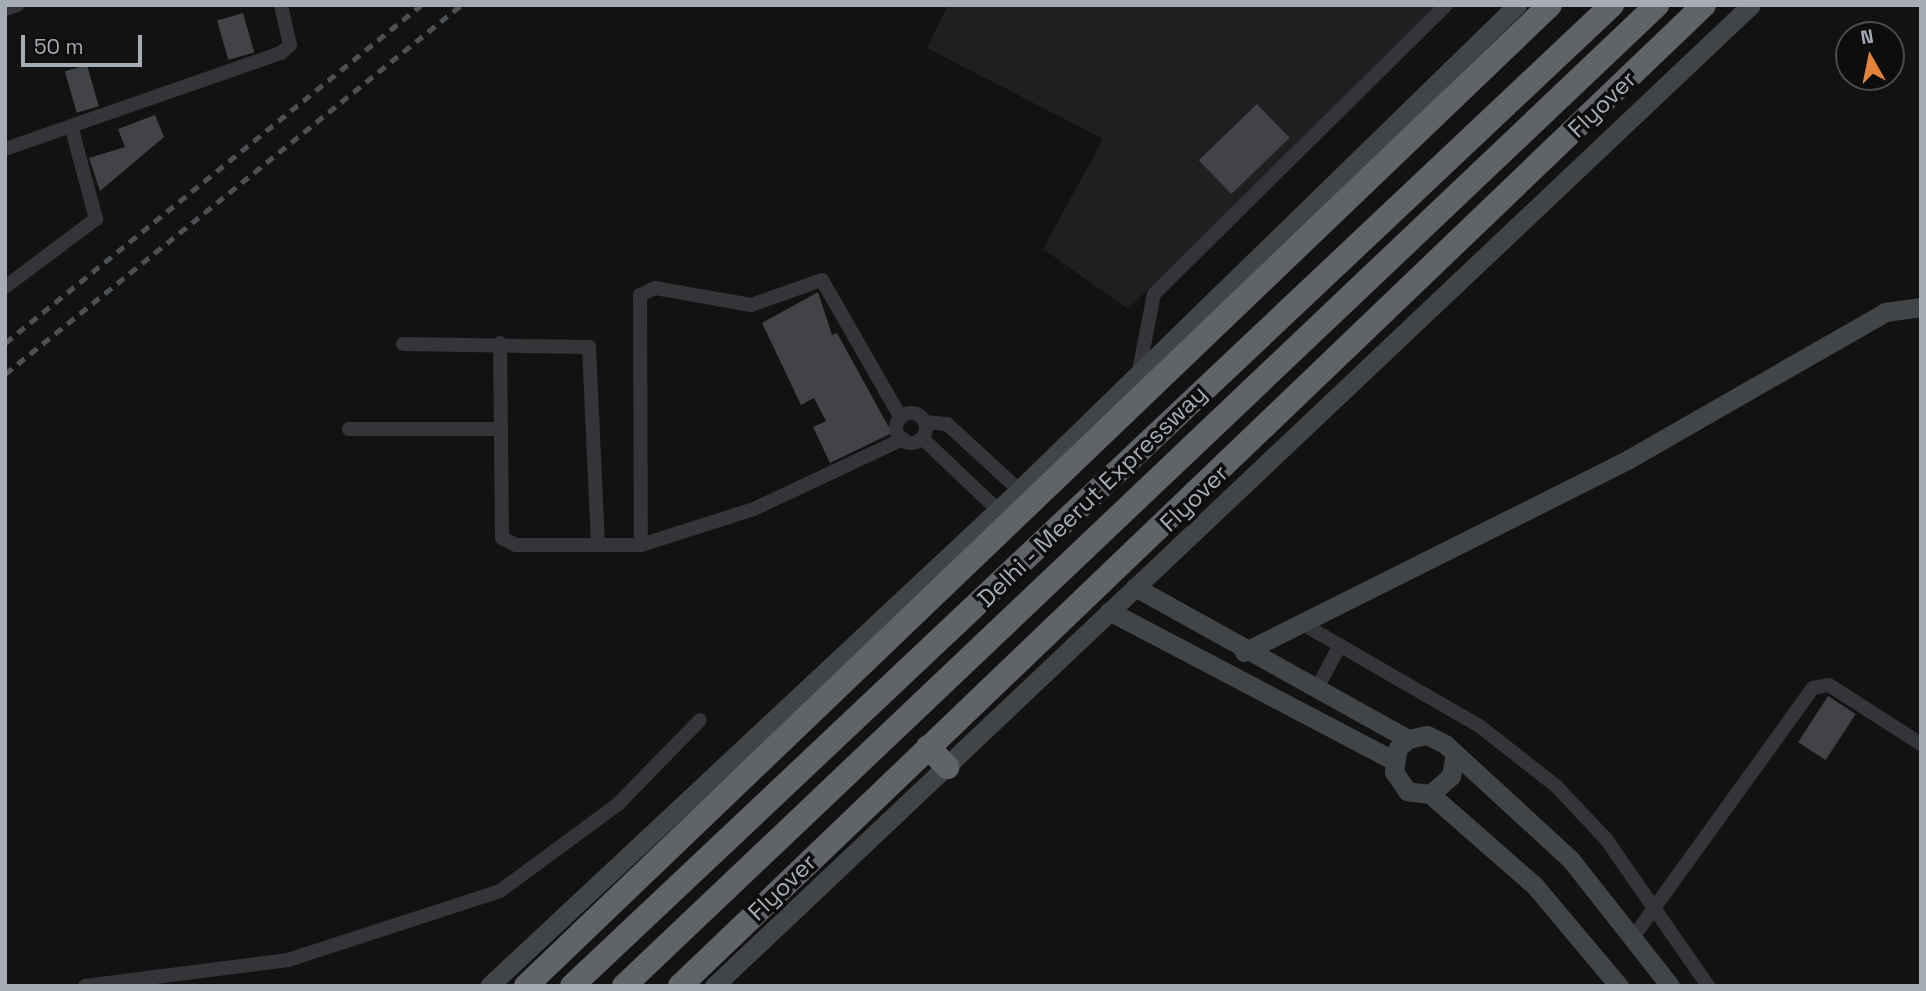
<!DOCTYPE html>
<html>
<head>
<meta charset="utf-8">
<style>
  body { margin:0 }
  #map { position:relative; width:1926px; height:991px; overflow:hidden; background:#121213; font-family:"Space Grotesk",sans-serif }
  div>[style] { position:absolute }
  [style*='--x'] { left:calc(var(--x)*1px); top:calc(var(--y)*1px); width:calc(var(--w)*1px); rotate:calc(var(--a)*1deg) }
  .built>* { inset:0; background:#1e1f20 }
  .building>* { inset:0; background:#414346; transform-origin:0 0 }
  .street>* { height:14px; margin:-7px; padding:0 7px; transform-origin:7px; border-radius:7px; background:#333538 }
  .street>.ring { margin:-7px; padding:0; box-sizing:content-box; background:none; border:14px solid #333538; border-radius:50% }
  .secondary>* { height:19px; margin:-9.5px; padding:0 9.5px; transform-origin:9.5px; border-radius:9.5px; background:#414548 }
  .highway>* { height:24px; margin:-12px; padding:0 12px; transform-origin:12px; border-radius:12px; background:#606469 }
  .rail>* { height:4.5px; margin-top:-2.25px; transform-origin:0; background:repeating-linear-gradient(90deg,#4c5053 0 9px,transparent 0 16px) }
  span { translate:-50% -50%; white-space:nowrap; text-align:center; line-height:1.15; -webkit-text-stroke:7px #0d0d0e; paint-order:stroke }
  .street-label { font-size:24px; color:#a5acb3 }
  .frame { position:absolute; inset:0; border:7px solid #a5acb3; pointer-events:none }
  .north { position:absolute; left:1835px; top:21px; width:70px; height:70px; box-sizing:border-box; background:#0d0d0e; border:2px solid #4a4d50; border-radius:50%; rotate:351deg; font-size:19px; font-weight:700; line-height:28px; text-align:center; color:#a5acb3 }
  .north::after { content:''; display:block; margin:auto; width:24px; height:32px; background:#e2823b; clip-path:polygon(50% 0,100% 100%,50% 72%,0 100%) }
  .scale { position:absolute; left:21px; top:35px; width:121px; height:32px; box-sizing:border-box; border:4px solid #a5acb3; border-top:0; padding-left:9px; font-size:21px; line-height:24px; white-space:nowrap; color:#a5acb3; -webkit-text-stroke:5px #0d0d0e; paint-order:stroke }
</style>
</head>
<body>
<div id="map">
  <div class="built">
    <div style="clip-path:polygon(948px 5px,1440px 5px,1128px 309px,1043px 249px,1103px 139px,927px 48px)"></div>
  </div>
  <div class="building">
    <div style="left:243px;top:13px;width:41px;height:27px;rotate:74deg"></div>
    <div style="left:87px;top:65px;width:43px;height:23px;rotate:74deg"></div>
    <div style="left:1257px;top:104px;width:47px;height:81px;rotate:46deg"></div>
    <div style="clip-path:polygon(155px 115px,164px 137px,100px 191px,89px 158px,125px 147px,118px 129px)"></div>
    <div style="clip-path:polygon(818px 292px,832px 335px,837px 333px,892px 433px,830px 463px,813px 427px,826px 421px,814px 398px,801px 405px,762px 323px)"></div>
    <div style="left:1828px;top:696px;width:33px;height:55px;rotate:33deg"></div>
  </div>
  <div class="street">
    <div style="--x:5;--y:9;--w:13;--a:-18"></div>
    <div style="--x:5;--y:149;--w:292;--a:-19.2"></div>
    <div style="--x:281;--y:53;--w:12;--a:-42"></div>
    <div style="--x:290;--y:45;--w:41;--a:-102.7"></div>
    <div style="--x:5;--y:287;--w:114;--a:-36.8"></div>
    <div style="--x:96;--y:219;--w:96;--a:-105"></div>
    <div style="--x:500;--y:343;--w:195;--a:89.4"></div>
    <div style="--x:502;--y:538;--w:16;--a:27"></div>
    <div style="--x:516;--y:545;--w:125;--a:0"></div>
    <div style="--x:403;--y:344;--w:186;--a:0.9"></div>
    <div style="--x:589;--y:347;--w:195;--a:87.4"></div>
    <div style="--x:1139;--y:371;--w:78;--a:-79"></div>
    <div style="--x:1154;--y:294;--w:411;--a:-44.7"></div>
    <div class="ring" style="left:896px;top:413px;width:16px;height:16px"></div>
    <div style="--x:901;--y:418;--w:159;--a:-119.8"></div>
    <div style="--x:822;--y:280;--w:75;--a:160.6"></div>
    <div style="--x:751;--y:305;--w:97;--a:-170"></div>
    <div style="--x:655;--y:288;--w:17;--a:155"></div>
    <div style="--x:640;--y:295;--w:250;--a:89.8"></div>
    <div style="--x:641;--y:545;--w:119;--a:-17.7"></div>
    <div style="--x:754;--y:509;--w:165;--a:-25.2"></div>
    <div style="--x:925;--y:422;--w:22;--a:5"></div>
    <div style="--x:947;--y:424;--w:98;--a:42.5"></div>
    <div style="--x:349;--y:429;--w:152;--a:0"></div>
    <div style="--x:922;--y:438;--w:105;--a:43.5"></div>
    <div style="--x:1301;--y:623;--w:204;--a:30"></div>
    <div style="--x:1478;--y:725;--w:99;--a:38"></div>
    <div style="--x:1556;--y:786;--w:73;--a:46.7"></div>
    <div style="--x:1606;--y:839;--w:179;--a:55.2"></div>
    <div style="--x:1316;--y:690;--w:51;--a:-61.9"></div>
    <div style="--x:1634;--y:936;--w:306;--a:-54.2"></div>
    <div style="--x:1813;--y:688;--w:16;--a:-11"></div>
    <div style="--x:1829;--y:685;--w:109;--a:32.7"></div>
    <div style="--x:85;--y:986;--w:205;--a:-7.3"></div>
    <div style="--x:288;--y:960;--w:223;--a:-18"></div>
    <div style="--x:500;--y:891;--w:147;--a:-36.4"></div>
    <div style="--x:618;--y:804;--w:117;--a:-45.7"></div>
  </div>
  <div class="secondary">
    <div style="--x:1135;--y:587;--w:312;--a:29.1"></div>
    <div style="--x:1109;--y:611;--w:321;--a:27.7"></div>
    <div style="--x:1244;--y:652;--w:428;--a:-26.6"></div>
    <div style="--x:1627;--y:460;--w:297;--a:-29.8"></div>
    <div style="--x:1885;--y:312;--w:36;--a:-8"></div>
    <div style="--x:1454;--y:759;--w:17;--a:100"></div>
    <div style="--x:1451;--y:776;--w:28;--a:139"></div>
    <div style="--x:1430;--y:794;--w:23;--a:-173"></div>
    <div style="--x:1407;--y:791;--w:23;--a:-124"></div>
    <div style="--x:1394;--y:772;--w:24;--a:-81"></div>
    <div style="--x:1398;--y:748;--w:13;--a:-42"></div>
    <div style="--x:1408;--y:739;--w:19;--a:-12"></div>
    <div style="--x:1427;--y:735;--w:20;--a:27"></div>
    <div style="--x:1445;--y:744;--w:171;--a:42.6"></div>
    <div style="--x:1571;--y:860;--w:160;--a:51.8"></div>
    <div style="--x:1430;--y:794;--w:140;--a:41.2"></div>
    <div style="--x:1535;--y:886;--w:131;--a:50"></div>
    <div style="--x:489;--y:986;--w:716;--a:-43.08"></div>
    <div style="--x:1012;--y:497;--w:705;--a:-44.25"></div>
    <div style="--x:714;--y:986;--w:1427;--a:-43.41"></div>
  </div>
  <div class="highway">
    <div style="--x:928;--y:747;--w:28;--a:46"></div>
    <div style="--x:526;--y:986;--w:1418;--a:-43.77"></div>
    <div style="--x:572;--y:986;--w:1430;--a:-43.33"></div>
    <div style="--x:624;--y:986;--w:1425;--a:-43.52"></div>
    <div style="--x:680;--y:986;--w:1418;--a:-43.77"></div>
  </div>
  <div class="rail">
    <div style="--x:5;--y:343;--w:536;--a:-39.09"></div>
    <div style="--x:5;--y:374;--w:587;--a:-38.98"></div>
  </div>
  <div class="street-label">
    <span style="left:1602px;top:104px;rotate:-44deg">Flyover</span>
    <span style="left:1092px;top:496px;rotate:-44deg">Delhi - Meerut Expressway</span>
    <span style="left:1194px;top:498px;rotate:-44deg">Flyover</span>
    <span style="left:782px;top:887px;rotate:-44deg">Flyover</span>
  </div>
  <div class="frame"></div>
  <div class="north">N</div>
  <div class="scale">50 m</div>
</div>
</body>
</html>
